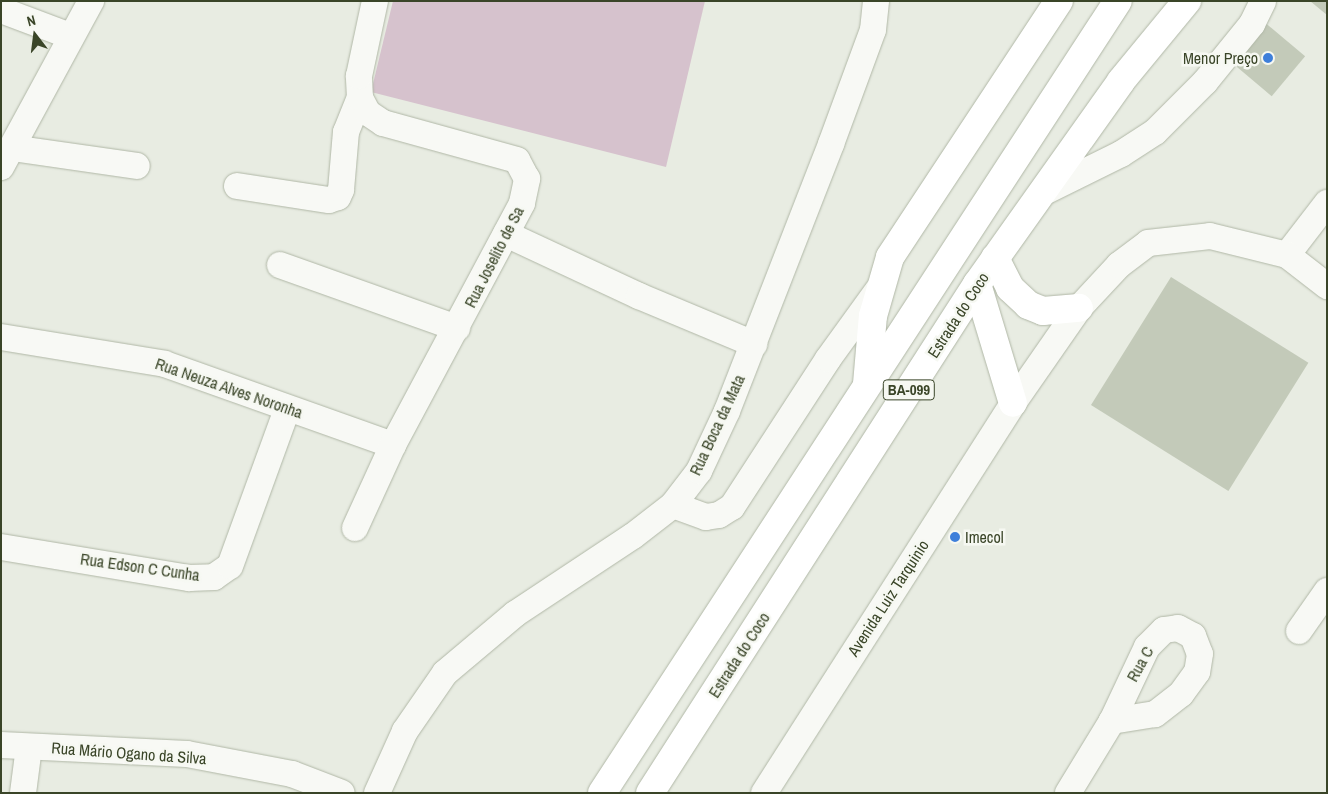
<!DOCTYPE html>
<html>
<head>
<meta charset="utf-8">
<style>
  body { margin:0 }
  #map { position:relative; width:1328px; height:794px; overflow:hidden; background:#e8ece2; font-family:"Archivo Narrow",sans-serif }
  div>[style] { position:absolute }
  [style*='--x'] { left:calc(var(--x)*1px); top:calc(var(--y)*1px); width:calc(var(--w)*1px); rotate:calc(var(--a)*1deg) }
  .green>* { inset:0; background:#d6c2cd }
  .building>* { inset:0; background:#c3cab9; transform-origin:0 0 }
  .roads { filter:drop-shadow(0 0 1px #b0b7a6) drop-shadow(0 0 1px #b0b7a6) }
  .minor>* { height:26px; margin:-13px; padding:0 13px; transform-origin:13px; border-radius:13px; background:#f8f9f5 }
  .highway>* { height:28px; margin:-14px; padding:0 14px; transform-origin:14px; border-radius:14px; background:#fff }
  .dots>* { width:14px; height:14px; translate:-50% -50%; box-sizing:border-box; border:2px solid #f6f8f2; border-radius:50% }
  span { translate:-50% -50%; white-space:nowrap; text-align:center; line-height:1.15; -webkit-text-stroke:5px #f6f8f2; paint-order:stroke }
  .shield-label span { padding:1px 4px; background:#f6f8f2; border:1px solid; border-radius:4px; -webkit-text-stroke-width:0 }
  .shield-label { font-size:15px; color:#3a4528; font-weight:700 }
  .poi-label { font-size:16px; color:#3a4528 }
  .right { translate:-100% -50%; text-align:right }
  .left { translate:0 -50%; text-align:left }
  .street-label { font-size:16px; color:#3a4528 }
  .frame { position:absolute; inset:0; border:2px solid #3a4528; pointer-events:none }
  .north { position:absolute; left:10px; top:10px; width:50px; height:50px; -webkit-text-stroke:4px #f6f8f2; paint-order:stroke; rotate:345deg; font-size:14px; font-weight:700; line-height:20px; text-align:center; color:#3a4528 }
  .north::after { content:''; display:block; margin:auto; width:18px; height:22px; background:#3a4528; clip-path:polygon(50% 0,100% 100%,50% 72%,0 100%) }
</style>
</head>
<body>
<div id="map">
  <div class="green">
    <div style="clip-path:polygon(393px 1px,705px 1px,666px 167px,371px 92px)"></div>
  </div>
  <div class="building">
    <div style="clip-path:polygon(1310px 1px,1327px 1px,1327px 15px)"></div>
    <div style="left:1263px;top:21px;width:55px;height:52px;rotate:40deg"></div>
    <div style="left:1171px;top:277px;width:162px;height:151px;rotate:32deg"></div>
  </div>
  <div class="roads">
    <div class="minor">
      <div style="--x:1;--y:10;--w:74;--a:20.6"></div>
      <div style="--x:12;--y:148;--w:126;--a:8.2"></div>
      <div style="--x:1;--y:167;--w:189;--a:-61.5"></div>
      <div style="--x:237;--y:186;--w:93;--a:8.7"></div>
      <div style="--x:329;--y:200;--w:9;--a:-18"></div>
      <div style="--x:338;--y:197;--w:8;--a:-67"></div>
      <div style="--x:341;--y:190;--w:58;--a:-85.1"></div>
      <div style="--x:346;--y:132;--w:37;--a:-68"></div>
      <div style="--x:1042;--y:193;--w:88;--a:-26.3"></div>
      <div style="--x:1121;--y:154;--w:40;--a:-32.9"></div>
      <div style="--x:1155;--y:132;--w:71;--a:-45"></div>
      <div style="--x:1205;--y:82;--w:75;--a:-51"></div>
      <div style="--x:1252;--y:24;--w:25;--a:-64"></div>
      <div style="--x:506;--y:234;--w:147;--a:25"></div>
      <div style="--x:639;--y:296;--w:125;--a:22.7"></div>
      <div style="--x:1287;--y:255;--w:66;--a:-52.4"></div>
      <div style="--x:280;--y:265;--w:188;--a:19.6"></div>
      <div style="--x:1;--y:337;--w:166;--a:9.3"></div>
      <div style="--x:165;--y:364;--w:242;--a:19.6"></div>
      <div style="--x:673;--y:505;--w:35;--a:20"></div>
      <div style="--x:706;--y:517;--w:13;--a:-9"></div>
      <div style="--x:719;--y:515;--w:15;--a:-32"></div>
      <div style="--x:732;--y:507;--w:176;--a:-57"></div>
      <div style="--x:828;--y:359;--w:85;--a:-54.1"></div>
      <div style="--x:355;--y:528;--w:91;--a:-65.4"></div>
      <div style="--x:393;--y:445;--w:274;--a:-61.9"></div>
      <div style="--x:522;--y:203;--w:25;--a:-78"></div>
      <div style="--x:527;--y:179;--w:21;--a:-118"></div>
      <div style="--x:517;--y:160;--w:139;--a:-164.6"></div>
      <div style="--x:383;--y:123;--w:18;--a:-146"></div>
      <div style="--x:368;--y:113;--w:17;--a:-118"></div>
      <div style="--x:360;--y:98;--w:22;--a:-93"></div>
      <div style="--x:359;--y:76;--w:77;--a:-78"></div>
      <div style="--x:1;--y:547;--w:191;--a:9.4"></div>
      <div style="--x:189;--y:578;--w:25;--a:-2"></div>
      <div style="--x:214;--y:577;--w:19;--a:-35"></div>
      <div style="--x:230;--y:566;--w:167;--a:-70"></div>
      <div style="--x:1299;--y:631;--w:49;--a:-55"></div>
      <div style="--x:1;--y:745;--w:186;--a:2.8"></div>
      <div style="--x:187;--y:754;--w:107;--a:10.8"></div>
      <div style="--x:292;--y:774;--w:53;--a:20.8"></div>
      <div style="--x:23;--y:793;--w:46;--a:-82.6"></div>
      <div style="--x:377;--y:793;--w:68;--a:-65.7"></div>
      <div style="--x:405;--y:731;--w:70;--a:-55.4"></div>
      <div style="--x:445;--y:673;--w:92;--a:-40.1"></div>
      <div style="--x:515;--y:614;--w:141;--a:-33.5"></div>
      <div style="--x:633;--y:536;--w:51;--a:-37.8"></div>
      <div style="--x:673;--y:505;--w:43;--a:-52.6"></div>
      <div style="--x:699;--y:471;--w:66;--a:-65"></div>
      <div style="--x:727;--y:411;--w:287;--a:-68.7"></div>
      <div style="--x:831;--y:144;--w:121;--a:-69.8"></div>
      <div style="--x:873;--y:30;--w:29;--a:-84"></div>
      <div style="--x:764;--y:793;--w:463;--a:-57.4"></div>
      <div style="--x:1013;--y:403;--w:116;--a:-55.2"></div>
      <div style="--x:1079;--y:308;--w:59;--a:-47.1"></div>
      <div style="--x:1119;--y:265;--w:36;--a:-37"></div>
      <div style="--x:1148;--y:243;--w:62;--a:-6.4"></div>
      <div style="--x:1210;--y:236;--w:79;--a:13.9"></div>
      <div style="--x:1287;--y:255;--w:51;--a:37.8"></div>
      <div style="--x:1068;--y:793;--w:84;--a:-58.6"></div>
      <div style="--x:1112;--y:721;--w:82;--a:-64.7"></div>
      <div style="--x:1147;--y:647;--w:24;--a:-45"></div>
      <div style="--x:1164;--y:630;--w:14;--a:-8"></div>
      <div style="--x:1178;--y:628;--w:17;--a:28"></div>
      <div style="--x:1193;--y:636;--w:19;--a:69"></div>
      <div style="--x:1200;--y:654;--w:18;--a:99"></div>
      <div style="--x:1197;--y:672;--w:27;--a:126"></div>
      <div style="--x:1181;--y:694;--w:33;--a:142"></div>
      <div style="--x:1155;--y:714;--w:44;--a:170.8"></div>
    </div>
    <div class="highway">
      <div style="--x:995;--y:258;--w:34;--a:63"></div>
      <div style="--x:1010;--y:288;--w:25;--a:43"></div>
      <div style="--x:1028;--y:305;--w:16;--a:22"></div>
      <div style="--x:1043;--y:311;--w:36;--a:-5"></div>
      <div style="--x:977;--y:284;--w:124;--a:73.2"></div>
      <div style="--x:867;--y:384;--w:68;--a:-85"></div>
      <div style="--x:873;--y:316;--w:61;--a:-73.9"></div>
      <div style="--x:890;--y:257;--w:307;--a:-56.6"></div>
      <div style="--x:602;--y:793;--w:945;--a:-56.92"></div>
      <div style="--x:650;--y:793;--w:605;--a:-57.28"></div>
      <div style="--x:977;--y:284;--w:249;--a:-54.6"></div>
      <div style="--x:1121;--y:81;--w:104;--a:-50.5"></div>
    </div>
  </div>
  <div class="dots">
    <div style="left:1268px;top:58px;background:#3e7fda"></div>
    <div style="left:955px;top:537px;background:#3e7fda"></div>
  </div>
  <div class="shield-label">
    <span style="left:909px;top:390px">BA-099</span>
  </div>
  <div class="poi-label">
    <span class="right" style="left:1258px;top:58px">Menor Preço</span>
    <span class="left" style="left:965px;top:537px">Imecol</span>
  </div>
  <div class="street-label">
    <span style="left:494px;top:257px;rotate:-63deg">Rua Joselito de Sa</span>
    <span style="left:958px;top:315px;rotate:-57deg">Estrada do Coco</span>
    <span style="left:229px;top:388px;rotate:19deg">Rua Neuza Alves Noronha</span>
    <span style="left:717px;top:425px;rotate:-65deg">Rua Boca da Mata</span>
    <span style="left:140px;top:567px;rotate:8deg">Rua Edson C Cunha</span>
    <span style="left:888px;top:598px;rotate:-57deg">Avenida Luiz Tarquinio</span>
    <span style="left:739px;top:655px;rotate:-57deg">Estrada do Coco</span>
    <span style="left:1140px;top:664px;rotate:-61deg">Rua C</span>
    <span style="left:129px;top:753px;rotate:4deg">Rua Mário Ogano da Silva</span>
  </div>
  <div class="frame"></div>
  <div class="north">N</div>
</div>
</body>
</html>
